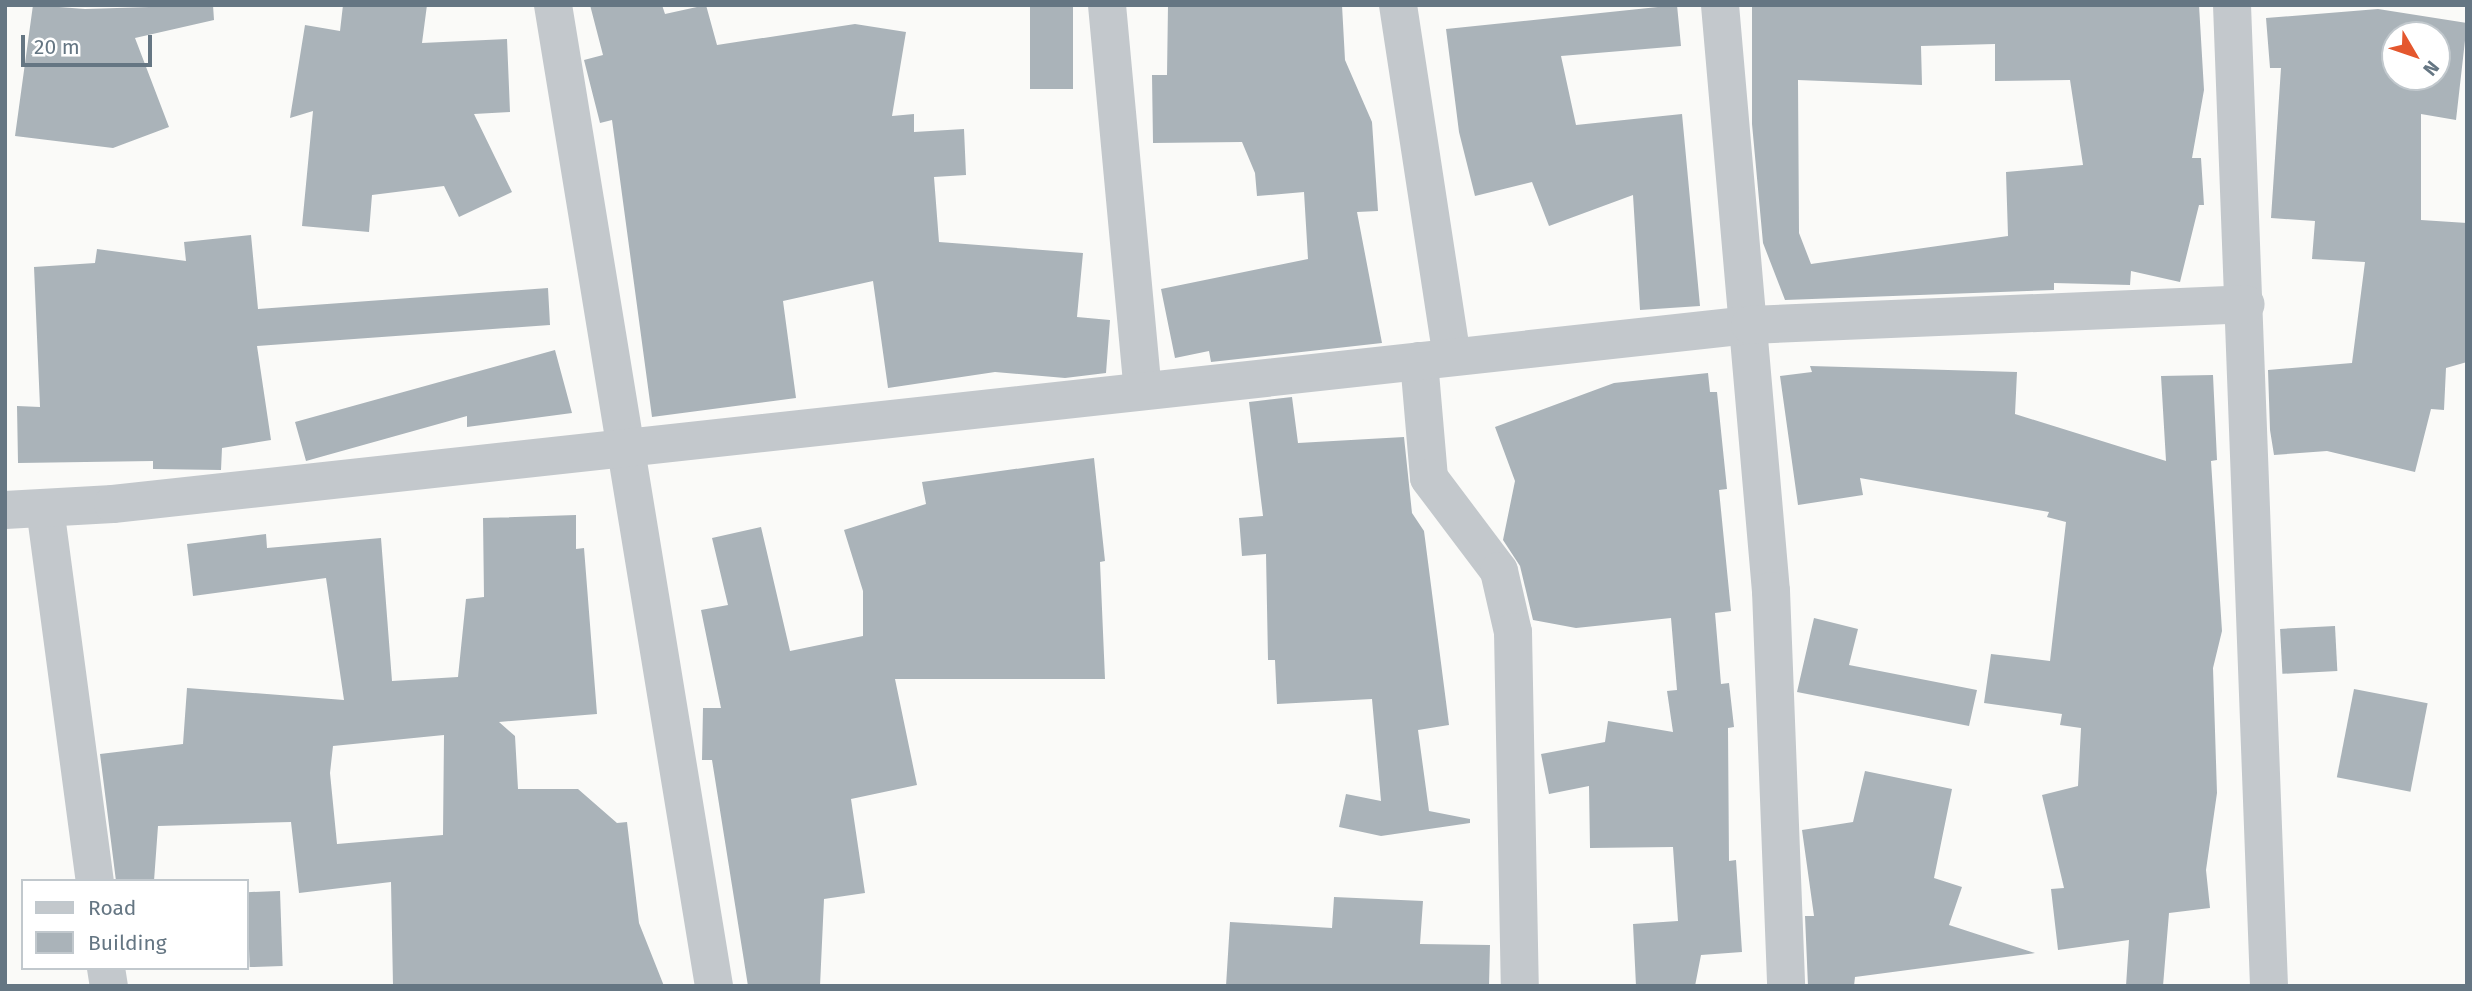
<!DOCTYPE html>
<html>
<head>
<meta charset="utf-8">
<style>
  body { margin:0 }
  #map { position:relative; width:2472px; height:991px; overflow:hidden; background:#fafaf8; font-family:"Fira Sans",sans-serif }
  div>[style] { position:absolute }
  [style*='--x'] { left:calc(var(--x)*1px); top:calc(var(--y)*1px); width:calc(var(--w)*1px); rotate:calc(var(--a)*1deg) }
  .building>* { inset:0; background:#aab3b9; transform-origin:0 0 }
  .minor>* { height:38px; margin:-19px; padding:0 19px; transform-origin:19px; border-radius:19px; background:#c3c8cc }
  span { translate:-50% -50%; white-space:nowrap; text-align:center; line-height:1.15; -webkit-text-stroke:7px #fff; paint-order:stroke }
  .frame { position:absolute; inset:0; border:7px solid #657683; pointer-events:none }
  .legend { position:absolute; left:21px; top:879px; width:228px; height:91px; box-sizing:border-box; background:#fff; border:2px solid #c1c8cd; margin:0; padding:9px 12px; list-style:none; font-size:21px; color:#657683 }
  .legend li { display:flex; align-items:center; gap:14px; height:35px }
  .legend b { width:35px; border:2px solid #c1c8cd }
  .north { position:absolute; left:2381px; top:21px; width:70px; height:70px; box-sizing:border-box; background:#fff; border:2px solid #c1c8cd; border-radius:50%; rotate:129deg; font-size:19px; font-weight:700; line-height:28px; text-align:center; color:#657683 }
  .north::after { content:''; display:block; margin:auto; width:24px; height:32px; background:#e4572e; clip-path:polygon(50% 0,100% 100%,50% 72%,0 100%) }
  .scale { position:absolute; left:21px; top:35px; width:131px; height:32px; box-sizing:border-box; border:4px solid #657683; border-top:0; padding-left:9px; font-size:21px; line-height:24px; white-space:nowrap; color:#657683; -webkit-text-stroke:5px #fff; paint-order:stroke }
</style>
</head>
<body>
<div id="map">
  <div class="building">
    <div style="clip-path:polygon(33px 5px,85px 9px,213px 5px,214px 20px,135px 38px,169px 127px,113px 148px,15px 136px)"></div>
    <div style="clip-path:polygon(343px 5px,427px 5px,422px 43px,507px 39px,510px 112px,474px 114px,512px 192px,459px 217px,444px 186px,372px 195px,369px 232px,302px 226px,313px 111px,290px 118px,305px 25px,340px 31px)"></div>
    <div style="clip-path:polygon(590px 5px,662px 5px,665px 14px,706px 5px,717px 45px,855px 24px,906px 32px,892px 116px,914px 114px,914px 132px,964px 129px,966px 175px,934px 177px,939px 242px,1083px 253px,1077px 317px,1110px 320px,1106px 373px,1065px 378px,995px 372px,888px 388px,873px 281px,783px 301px,796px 398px,652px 417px,612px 120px,600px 123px,584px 60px,603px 55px)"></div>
    <div style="left:1030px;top:5px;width:43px;height:84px"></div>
    <div style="clip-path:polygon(1168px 5px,1342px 5px,1345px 60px,1372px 122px,1378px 211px,1357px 212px,1382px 343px,1211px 362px,1209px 351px,1175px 358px,1161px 289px,1308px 259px,1304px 192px,1257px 196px,1255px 173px,1242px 142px,1153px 143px,1152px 75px,1167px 75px)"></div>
    <div style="clip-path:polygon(1677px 5px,1681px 46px,1561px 56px,1576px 125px,1682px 114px,1700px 306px,1640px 310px,1633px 195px,1549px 226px,1532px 182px,1475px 196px,1459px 132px,1446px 29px)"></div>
    <div style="clip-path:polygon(evenodd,1752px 5px,2199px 5px,2204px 90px,2192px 158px,2201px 158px,2204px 205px,2199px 205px,2180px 282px,2131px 271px,2130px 285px,2054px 283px,2054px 290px,1785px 300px,1763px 243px,1752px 124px,1752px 5px,1995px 44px,1995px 81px,2070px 80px,2083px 165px,2006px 172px,2008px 236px,1811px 264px,1799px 233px,1798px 80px,1922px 85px,1921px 46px,1995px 44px)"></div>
    <div style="clip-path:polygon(evenodd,2378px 9px,2467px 23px,2456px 120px,2421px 114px,2421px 220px,2467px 223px,2467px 362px,2446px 368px,2444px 410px,2431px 409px,2415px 472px,2327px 451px,2274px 455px,2270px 430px,2268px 370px,2352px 363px,2365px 262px,2312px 259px,2315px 221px,2271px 218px,2281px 68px,2270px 68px,2266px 18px,2378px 9px,2395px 35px,2437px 35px,2437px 77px,2395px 77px,2395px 35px)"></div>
    <div style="clip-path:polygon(251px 235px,258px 309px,548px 288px,550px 325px,257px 346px,271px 440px,222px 448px,221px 470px,153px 469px,153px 461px,18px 463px,17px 406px,40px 407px,34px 267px,95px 263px,97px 249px,186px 261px,184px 242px)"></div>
    <div style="clip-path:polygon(555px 350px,572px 413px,467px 427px,467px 416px,306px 461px,295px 422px)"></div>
    <div style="clip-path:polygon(1810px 366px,2017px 372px,2015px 414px,2166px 461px,2161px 376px,2213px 375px,2217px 460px,2211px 461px,2222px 631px,2213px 668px,2217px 793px,2206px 870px,2210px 908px,2169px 913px,2163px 986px,2126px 986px,2129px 940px,2058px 950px,2051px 889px,2064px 888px,2042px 795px,2078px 786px,2081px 728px,2060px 725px,2062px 714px,1984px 703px,1991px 654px,2050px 661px,2066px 522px,2047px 517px,2049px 512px,1860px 478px,1863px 495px,1798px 505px,1780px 376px,1812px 372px)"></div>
    <div style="clip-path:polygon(1708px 373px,1710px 392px,1717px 392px,1727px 489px,1719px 490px,1731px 611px,1715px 613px,1721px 684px,1729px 683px,1734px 727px,1728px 728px,1729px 861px,1736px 860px,1742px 952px,1701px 955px,1695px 986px,1636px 986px,1633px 924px,1678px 921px,1673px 847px,1590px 848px,1589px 786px,1549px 794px,1541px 754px,1605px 742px,1608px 721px,1673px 732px,1667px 691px,1677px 690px,1671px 618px,1576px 628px,1533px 620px,1520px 566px,1503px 540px,1515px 481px,1495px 427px,1614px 383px)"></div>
    <div style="clip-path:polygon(1292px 397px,1298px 443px,1404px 437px,1412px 513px,1424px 531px,1449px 725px,1418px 730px,1429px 811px,1470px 819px,1470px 823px,1381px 836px,1339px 827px,1346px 794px,1381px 801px,1372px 699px,1277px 704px,1275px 660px,1268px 660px,1266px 554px,1242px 556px,1239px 518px,1263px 516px,1249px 402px)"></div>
    <div style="clip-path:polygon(1094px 458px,1105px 561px,1100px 562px,1105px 679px,895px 679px,917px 785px,851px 799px,865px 893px,824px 899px,820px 986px,748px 986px,712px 760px,702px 760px,703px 708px,721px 708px,701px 610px,728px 605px,712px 538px,761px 527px,790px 651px,863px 636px,863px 591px,844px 530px,926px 504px,922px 482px)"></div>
    <div style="clip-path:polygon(evenodd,576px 515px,576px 549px,584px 548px,597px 714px,499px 722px,515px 736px,518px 789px,578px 789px,617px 823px,627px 822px,639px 923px,664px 986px,393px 986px,391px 882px,299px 893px,291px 822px,158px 826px,154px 881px,116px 881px,100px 754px,183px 744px,187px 688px,344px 700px,326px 578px,193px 596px,187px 544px,266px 534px,267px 548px,381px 538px,392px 681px,458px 677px,466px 599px,484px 597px,483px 518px,576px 515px,444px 735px,443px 835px,337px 844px,330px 773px,333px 746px,444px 735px)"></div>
    <div style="clip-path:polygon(1814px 618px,1858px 629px,1849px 665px,1977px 690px,1969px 726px,1797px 692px)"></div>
    <div style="left:2335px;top:626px;width:45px;height:55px;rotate:87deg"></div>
    <div style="left:2354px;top:689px;width:75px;height:90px;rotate:11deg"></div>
    <div style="clip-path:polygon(1865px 771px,1952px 789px,1934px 878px,1962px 887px,1949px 925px,2035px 953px,1855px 977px,1854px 986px,1808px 986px,1805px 916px,1814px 916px,1802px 830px,1853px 822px)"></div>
    <div style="left:280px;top:891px;width:75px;height:33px;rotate:88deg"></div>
    <div style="clip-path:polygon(1334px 897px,1423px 901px,1420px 944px,1490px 945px,1489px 986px,1226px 986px,1230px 922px,1332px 928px)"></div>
  </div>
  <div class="minor">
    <div style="--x:553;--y:5;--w:994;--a:80.68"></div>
    <div style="--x:1107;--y:5;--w:387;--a:84.7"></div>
    <div style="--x:1398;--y:5;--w:356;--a:81.3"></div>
    <div style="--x:1720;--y:5;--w:588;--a:85.03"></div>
    <div style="--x:1771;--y:591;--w:395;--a:87.8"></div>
    <div style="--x:2232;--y:5;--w:982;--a:87.84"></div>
    <div style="--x:1419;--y:361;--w:117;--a:85.1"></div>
    <div style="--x:1429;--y:478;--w:116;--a:53"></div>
    <div style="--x:1499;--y:571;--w:63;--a:77.1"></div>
    <div style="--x:1513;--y:632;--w:354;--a:88.9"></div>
    <div style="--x:45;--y:508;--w:376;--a:82.4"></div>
    <div style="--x:5;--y:510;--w:108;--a:-3.2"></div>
    <div style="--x:113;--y:504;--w:1647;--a:-6.24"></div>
    <div style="--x:1750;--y:325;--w:496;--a:-2.4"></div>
    <div style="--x:106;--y:968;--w:18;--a:81"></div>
  </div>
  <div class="frame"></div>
  <ul class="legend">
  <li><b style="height:9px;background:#c3c8cc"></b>Road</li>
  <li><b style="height:19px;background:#aab3b9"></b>Building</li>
  </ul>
  <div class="north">N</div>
  <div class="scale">20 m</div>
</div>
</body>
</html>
